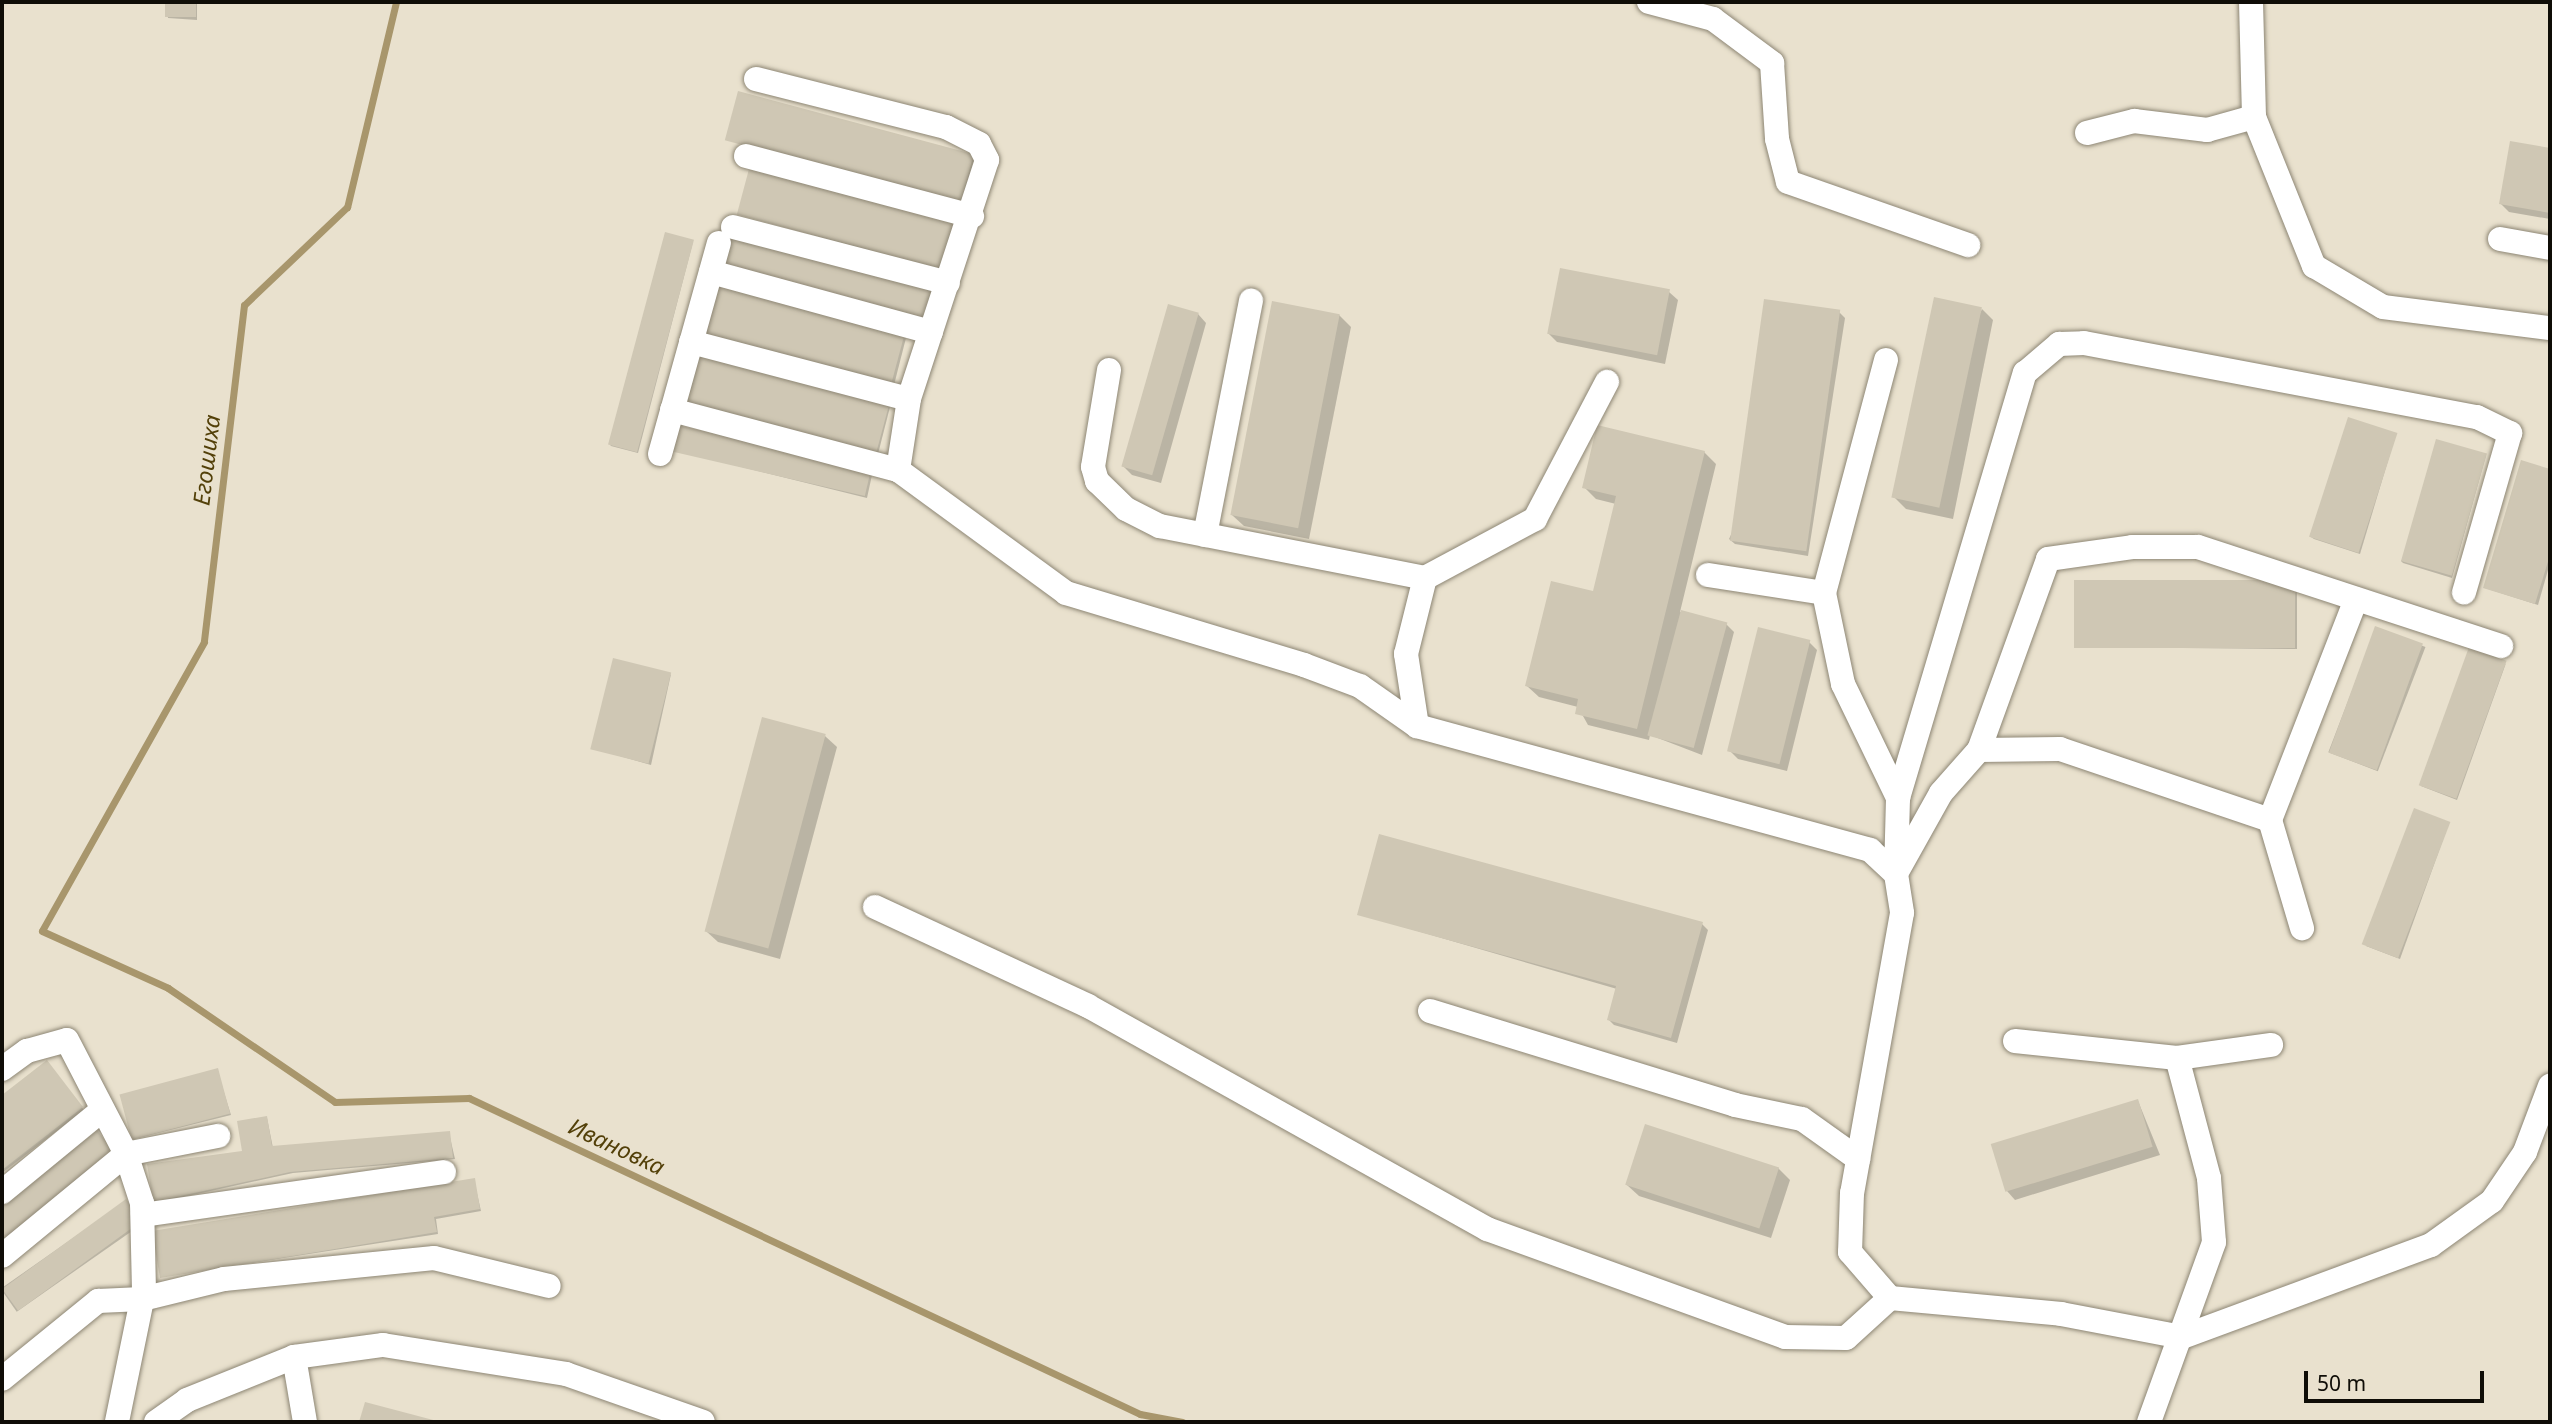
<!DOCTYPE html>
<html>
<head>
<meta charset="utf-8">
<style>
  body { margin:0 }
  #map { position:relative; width:2552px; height:1424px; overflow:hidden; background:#e9e1ce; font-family:"Noto Sans",sans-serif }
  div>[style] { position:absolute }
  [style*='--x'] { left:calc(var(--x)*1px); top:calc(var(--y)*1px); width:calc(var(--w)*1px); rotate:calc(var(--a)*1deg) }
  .shadow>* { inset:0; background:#0003; transform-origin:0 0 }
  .stream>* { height:7px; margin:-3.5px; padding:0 3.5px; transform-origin:3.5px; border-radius:3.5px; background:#a8966c }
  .building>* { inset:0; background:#cfc7b4; transform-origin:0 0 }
  .roads { filter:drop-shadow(0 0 2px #8d8674) drop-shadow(0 0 2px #8d8674) }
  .minor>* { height:24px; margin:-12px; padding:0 12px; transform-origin:12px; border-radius:12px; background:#fff }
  span { translate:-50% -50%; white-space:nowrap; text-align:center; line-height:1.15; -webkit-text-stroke:5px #e9e1ce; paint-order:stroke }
  .water-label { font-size:23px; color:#534009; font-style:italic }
  .frame { position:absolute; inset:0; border:4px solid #0f0d07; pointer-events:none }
  .scale { position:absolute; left:2304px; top:1371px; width:180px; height:32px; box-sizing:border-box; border:4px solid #0f0d07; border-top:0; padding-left:9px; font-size:21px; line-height:24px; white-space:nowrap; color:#0f0d07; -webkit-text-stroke:5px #e9e1ce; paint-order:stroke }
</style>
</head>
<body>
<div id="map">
  <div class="shadow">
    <div style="clip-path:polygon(166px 2px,197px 2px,197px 20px,168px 18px)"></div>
    <div style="clip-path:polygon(727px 139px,972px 157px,974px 159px,962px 206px)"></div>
    <div style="clip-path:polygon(2511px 143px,2550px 150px,2550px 219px,2509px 212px,2500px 203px)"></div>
    <div style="clip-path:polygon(739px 214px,951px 226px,953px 228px,941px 271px)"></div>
    <div style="clip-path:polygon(693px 242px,638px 453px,611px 446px,609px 443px)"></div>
    <div style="clip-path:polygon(715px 286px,906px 338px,894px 385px)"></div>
    <div style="clip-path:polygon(1669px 292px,1678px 300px,1665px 364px,1557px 342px,1548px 333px)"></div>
    <div style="clip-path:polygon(1982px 309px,1993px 320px,1953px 519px,1906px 509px,1895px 498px)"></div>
    <div style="clip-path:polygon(1839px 312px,1845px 318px,1808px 556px,1735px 544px,1729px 539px)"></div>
    <div style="clip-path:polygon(1198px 314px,1206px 323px,1161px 483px,1132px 475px,1124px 467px)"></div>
    <div style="clip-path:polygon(1339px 315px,1351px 327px,1309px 539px,1244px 526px,1232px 515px)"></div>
    <div style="clip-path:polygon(691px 405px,888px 405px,890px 407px,878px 454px)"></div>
    <div style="clip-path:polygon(2396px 434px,2360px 554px,2314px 539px,2311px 537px)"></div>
    <div style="clip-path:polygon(673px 450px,872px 475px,867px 498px)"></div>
    <div style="clip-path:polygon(1704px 452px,1716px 464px,1680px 612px,1726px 624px,1734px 632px,1702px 755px,1650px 735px,1649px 740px,1588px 725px,1578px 707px,1539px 697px,1527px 686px,1594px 593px,1616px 504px,1596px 499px,1584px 487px)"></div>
    <div style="clip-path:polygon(2486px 455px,2452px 578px,2403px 563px,2401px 561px)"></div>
    <div style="clip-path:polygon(2522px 463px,2550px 471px,2550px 563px,2538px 605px,2485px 588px)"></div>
    <div style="clip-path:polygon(2297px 584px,2297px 649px,2076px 647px)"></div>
    <div style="left:2376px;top:628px;width:53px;height:133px;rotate:21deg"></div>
    <div style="clip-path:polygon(1809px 642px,1817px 650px,1787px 771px,1738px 759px,1729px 750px)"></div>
    <div style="clip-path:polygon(2506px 663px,2457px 800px,2421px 786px)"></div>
    <div style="clip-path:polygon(671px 674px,651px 765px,592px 748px)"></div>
    <div style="clip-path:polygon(825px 736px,837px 747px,780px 959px,718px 942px,706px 931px)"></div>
    <div style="clip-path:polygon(2449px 823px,2400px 959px,2366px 946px)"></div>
    <div style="clip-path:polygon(1359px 914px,1702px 924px,1708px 930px,1677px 1043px,1614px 1025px,1609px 1020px,1617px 989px)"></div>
    <div style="clip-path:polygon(46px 1063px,84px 1110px,2px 1173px,2px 1097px)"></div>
    <div style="clip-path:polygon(217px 1070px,231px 1115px,134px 1139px)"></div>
    <div style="clip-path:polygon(2138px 1101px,2160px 1155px,2015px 1200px,2007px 1191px)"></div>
    <div style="clip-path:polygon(267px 1118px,273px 1148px,449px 1133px,455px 1159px,293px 1173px,156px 1203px,244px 1152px)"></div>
    <div style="clip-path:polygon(1778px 1168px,1790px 1180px,1771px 1238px,1639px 1196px,1627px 1185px)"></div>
    <div style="clip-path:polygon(474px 1180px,481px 1211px,436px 1219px,438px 1234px,161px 1277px)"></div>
    <div style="left:126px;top:1201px;width:28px;height:153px;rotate:55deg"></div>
  </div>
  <div class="stream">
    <div style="--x:396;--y:2;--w:211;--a:103.4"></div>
    <div style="--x:347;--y:207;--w:142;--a:136.4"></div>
    <div style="--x:244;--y:305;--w:339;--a:96.8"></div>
    <div style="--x:204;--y:642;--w:331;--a:119.3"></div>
    <div style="--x:42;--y:931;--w:138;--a:24.3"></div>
    <div style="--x:168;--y:988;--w:202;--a:34.3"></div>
    <div style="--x:335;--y:1102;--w:134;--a:-1.7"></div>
    <div style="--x:469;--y:1098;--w:742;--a:25.22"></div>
    <div style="--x:1140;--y:1414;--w:43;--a:10.8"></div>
  </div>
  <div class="building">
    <div style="left:165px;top:2px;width:31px;height:15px"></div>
    <div style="left:738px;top:91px;width:244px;height:51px;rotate:15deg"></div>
    <div style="clip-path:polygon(2510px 141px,2550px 148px,2550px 213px,2499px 204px)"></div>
    <div style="left:749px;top:169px;width:211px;height:47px;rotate:15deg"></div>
    <div style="left:665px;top:232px;width:30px;height:220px;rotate:15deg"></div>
    <div style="left:729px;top:235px;width:210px;height:31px;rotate:15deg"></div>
    <div style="left:1560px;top:268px;width:112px;height:67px;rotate:11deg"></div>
    <div style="left:713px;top:284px;width:198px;height:52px;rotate:15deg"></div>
    <div style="left:1934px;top:297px;width:49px;height:205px;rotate:12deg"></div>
    <div style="left:1764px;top:299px;width:77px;height:244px;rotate:8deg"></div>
    <div style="left:1272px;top:301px;width:69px;height:218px;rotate:11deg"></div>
    <div style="left:1168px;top:304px;width:32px;height:169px;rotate:16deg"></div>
    <div style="left:700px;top:353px;width:196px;height:52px;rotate:15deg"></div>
    <div style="left:2348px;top:417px;width:52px;height:126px;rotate:18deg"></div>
    <div style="left:677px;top:425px;width:199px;height:27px;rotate:13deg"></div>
    <div style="clip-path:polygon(1597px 425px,1705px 451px,1637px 729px,1575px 714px,1578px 699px,1525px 686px,1551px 581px,1593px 591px,1616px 496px,1582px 488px)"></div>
    <div style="left:2436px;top:439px;width:53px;height:127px;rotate:16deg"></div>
    <div style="clip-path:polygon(2521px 460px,2550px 469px,2550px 555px,2535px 604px,2483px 588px)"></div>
    <div style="left:2074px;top:580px;width:221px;height:68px"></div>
    <div style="left:1681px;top:610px;width:48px;height:130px;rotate:15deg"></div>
    <div style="left:2375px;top:626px;width:51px;height:135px;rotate:20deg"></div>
    <div style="left:1758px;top:627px;width:54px;height:128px;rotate:14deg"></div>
    <div style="left:2469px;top:647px;width:40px;height:147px;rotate:20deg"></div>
    <div style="left:613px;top:658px;width:60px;height:94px;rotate:14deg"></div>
    <div style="left:762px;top:717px;width:66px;height:222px;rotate:15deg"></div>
    <div style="left:2414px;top:808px;width:39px;height:146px;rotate:21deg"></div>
    <div style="clip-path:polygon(1379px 834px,1703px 922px,1671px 1038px,1607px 1020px,1616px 986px,1357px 915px)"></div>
    <div style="clip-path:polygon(47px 1060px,83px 1107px,2px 1170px,2px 1095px)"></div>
    <div style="left:218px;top:1068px;width:47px;height:102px;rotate:75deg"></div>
    <div style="left:2138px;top:1099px;width:50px;height:154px;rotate:73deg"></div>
    <div style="clip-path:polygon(267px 1116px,272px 1146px,450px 1131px,453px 1158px,290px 1172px,153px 1202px,147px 1164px,242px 1151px,237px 1121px)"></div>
    <div style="left:1645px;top:1124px;width:141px;height:64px;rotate:18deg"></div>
    <div style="clip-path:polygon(96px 1129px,116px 1154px,2px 1244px,2px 1203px)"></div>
    <div style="clip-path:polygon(475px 1178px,480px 1209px,434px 1217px,437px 1232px,160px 1278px,152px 1231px)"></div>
    <div style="left:126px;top:1199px;width:27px;height:153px;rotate:54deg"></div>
    <div style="clip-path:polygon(365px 1402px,437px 1421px,437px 1422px,359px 1422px)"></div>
  </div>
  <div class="roads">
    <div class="minor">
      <div style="--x:1649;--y:2;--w:66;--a:14.9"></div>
      <div style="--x:1713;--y:19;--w:74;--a:36.7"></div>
      <div style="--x:1772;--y:63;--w:76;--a:86.2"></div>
      <div style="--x:1777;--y:139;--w:44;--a:75.7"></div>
      <div style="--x:1788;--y:182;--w:191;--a:19.3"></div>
      <div style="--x:2251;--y:2;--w:115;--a:88.5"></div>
      <div style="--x:2254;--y:117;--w:161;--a:68.1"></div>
      <div style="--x:2314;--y:266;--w:80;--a:30.7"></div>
      <div style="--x:2383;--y:307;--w:168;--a:7.2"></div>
      <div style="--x:756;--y:79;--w:196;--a:14.2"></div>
      <div style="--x:946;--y:127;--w:37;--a:27"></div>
      <div style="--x:979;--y:144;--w:18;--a:63"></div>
      <div style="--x:987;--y:160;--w:251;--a:108.1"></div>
      <div style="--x:909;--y:399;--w:72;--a:98.8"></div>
      <div style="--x:898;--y:470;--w:208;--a:36.2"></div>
      <div style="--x:1066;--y:593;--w:249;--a:16.8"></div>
      <div style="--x:1304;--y:665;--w:60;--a:20.6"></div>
      <div style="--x:1360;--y:686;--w:70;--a:35.1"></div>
      <div style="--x:1417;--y:726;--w:470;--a:15.3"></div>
      <div style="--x:1870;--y:850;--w:35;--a:43"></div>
      <div style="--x:2087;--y:133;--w:49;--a:-14.3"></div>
      <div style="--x:2134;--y:121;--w:74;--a:7"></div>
      <div style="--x:2207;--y:130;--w:49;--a:-15.5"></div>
      <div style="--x:746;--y:156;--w:234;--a:14.9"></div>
      <div style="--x:733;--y:227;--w:222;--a:14.6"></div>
      <div style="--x:2500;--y:239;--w:51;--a:10.2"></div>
      <div style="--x:711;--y:272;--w:228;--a:15.3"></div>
      <div style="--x:691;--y:342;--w:225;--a:14.7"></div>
      <div style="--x:1886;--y:360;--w:241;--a:104.9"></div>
      <div style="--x:1824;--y:593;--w:93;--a:78.2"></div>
      <div style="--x:1843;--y:684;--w:127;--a:64.2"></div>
      <div style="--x:1898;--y:798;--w:76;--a:91.5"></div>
      <div style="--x:1896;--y:874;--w:39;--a:81"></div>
      <div style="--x:1902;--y:913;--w:284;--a:100.1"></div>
      <div style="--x:1852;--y:1193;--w:59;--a:91.9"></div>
      <div style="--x:1850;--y:1252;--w:61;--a:49"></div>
      <div style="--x:1890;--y:1298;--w:172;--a:5.3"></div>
      <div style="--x:2061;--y:1314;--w:123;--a:10.8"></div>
      <div style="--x:2182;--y:1337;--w:265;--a:-20.3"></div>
      <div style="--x:2431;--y:1245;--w:75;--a:-35.8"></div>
      <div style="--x:2492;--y:1201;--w:59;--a:-56"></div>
      <div style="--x:2525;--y:1152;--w:71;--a:-69.3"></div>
      <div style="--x:1109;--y:370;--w:98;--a:99.4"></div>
      <div style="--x:1093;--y:467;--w:15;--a:74"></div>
      <div style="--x:1097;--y:481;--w:40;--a:44"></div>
      <div style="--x:1126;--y:509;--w:38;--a:27"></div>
      <div style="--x:1160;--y:526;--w:270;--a:11.1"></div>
      <div style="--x:672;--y:410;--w:234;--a:14.9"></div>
      <div style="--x:660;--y:454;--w:219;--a:-74.4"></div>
      <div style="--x:1205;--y:535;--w:239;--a:-78.9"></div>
      <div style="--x:1708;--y:575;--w:117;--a:8.8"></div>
      <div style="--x:1417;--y:726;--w:73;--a:-98.7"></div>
      <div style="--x:1406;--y:654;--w:78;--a:-76"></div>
      <div style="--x:1425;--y:578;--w:125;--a:-28.2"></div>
      <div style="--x:1535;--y:519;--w:155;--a:-62.3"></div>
      <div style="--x:1979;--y:750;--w:81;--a:-0.7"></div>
      <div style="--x:2060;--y:749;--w:222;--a:18.7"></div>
      <div style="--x:2270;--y:820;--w:113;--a:73.5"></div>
      <div style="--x:1898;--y:798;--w:444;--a:-73.4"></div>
      <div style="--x:2025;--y:373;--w:45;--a:-40.5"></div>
      <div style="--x:2059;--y:344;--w:25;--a:-2"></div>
      <div style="--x:2084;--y:343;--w:400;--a:10.7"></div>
      <div style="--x:2477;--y:417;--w:37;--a:26"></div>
      <div style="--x:2510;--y:433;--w:166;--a:106.1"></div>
      <div style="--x:2270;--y:820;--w:237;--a:-68.7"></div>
      <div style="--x:1898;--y:870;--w:88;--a:-60.8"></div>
      <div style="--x:1941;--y:793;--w:57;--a:-48.5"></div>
      <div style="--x:1979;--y:750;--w:203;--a:-70.1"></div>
      <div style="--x:2048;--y:559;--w:85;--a:-8.1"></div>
      <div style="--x:2132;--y:547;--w:66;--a:0"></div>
      <div style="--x:2198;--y:547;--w:319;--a:18.1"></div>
      <div style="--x:875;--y:907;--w:235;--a:24.9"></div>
      <div style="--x:1088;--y:1006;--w:457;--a:29.2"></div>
      <div style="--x:1487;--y:1229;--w:317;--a:19.9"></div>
      <div style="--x:1785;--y:1337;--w:61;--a:0.9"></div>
      <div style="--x:1846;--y:1338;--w:59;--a:-42.3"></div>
      <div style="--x:1430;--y:1011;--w:319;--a:17.1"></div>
      <div style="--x:1735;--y:1105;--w:68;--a:11.8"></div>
      <div style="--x:1802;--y:1119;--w:69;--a:35.5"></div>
      <div style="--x:2015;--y:1041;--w:163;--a:6"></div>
      <div style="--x:2177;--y:1058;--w:95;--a:-7.9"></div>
      <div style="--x:2;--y:1069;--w:31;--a:-36"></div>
      <div style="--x:27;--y:1051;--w:41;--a:-15.4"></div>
      <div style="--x:67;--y:1040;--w:128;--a:62.6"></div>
      <div style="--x:126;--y:1154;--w:52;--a:71.9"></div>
      <div style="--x:142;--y:1203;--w:87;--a:88.7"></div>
      <div style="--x:144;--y:1290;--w:135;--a:101.6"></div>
      <div style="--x:2;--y:1192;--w:128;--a:-39.3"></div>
      <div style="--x:143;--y:1215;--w:304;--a:-8.1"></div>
      <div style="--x:2;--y:1256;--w:161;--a:-39.4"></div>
      <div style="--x:126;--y:1154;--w:94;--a:-11.1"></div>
      <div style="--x:294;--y:1357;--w:66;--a:80.4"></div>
      <div style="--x:2;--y:1379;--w:124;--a:-39.1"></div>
      <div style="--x:98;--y:1301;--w:44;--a:-2.6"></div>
      <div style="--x:142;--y:1299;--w:84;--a:-13.7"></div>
      <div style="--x:224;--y:1279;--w:211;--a:-5.7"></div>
      <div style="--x:434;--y:1258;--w:118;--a:13.7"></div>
      <div style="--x:156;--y:1422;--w:38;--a:-35"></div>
      <div style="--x:187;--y:1400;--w:115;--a:-21.9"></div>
      <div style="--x:294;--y:1357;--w:90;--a:-7.7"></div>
      <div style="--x:383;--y:1345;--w:185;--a:9"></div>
      <div style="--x:566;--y:1374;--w:145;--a:19.3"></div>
      <div style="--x:2149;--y:1422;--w:191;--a:-70.1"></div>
      <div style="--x:2214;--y:1242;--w:64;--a:-94.5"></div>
      <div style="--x:2209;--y:1178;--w:124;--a:-104.9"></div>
    </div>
  </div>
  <div class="water-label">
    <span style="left:206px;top:460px;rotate:-83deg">Егошиха</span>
    <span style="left:617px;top:1146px;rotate:25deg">Ивановка</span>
  </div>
  <div class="frame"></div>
  <div class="scale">50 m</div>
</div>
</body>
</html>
